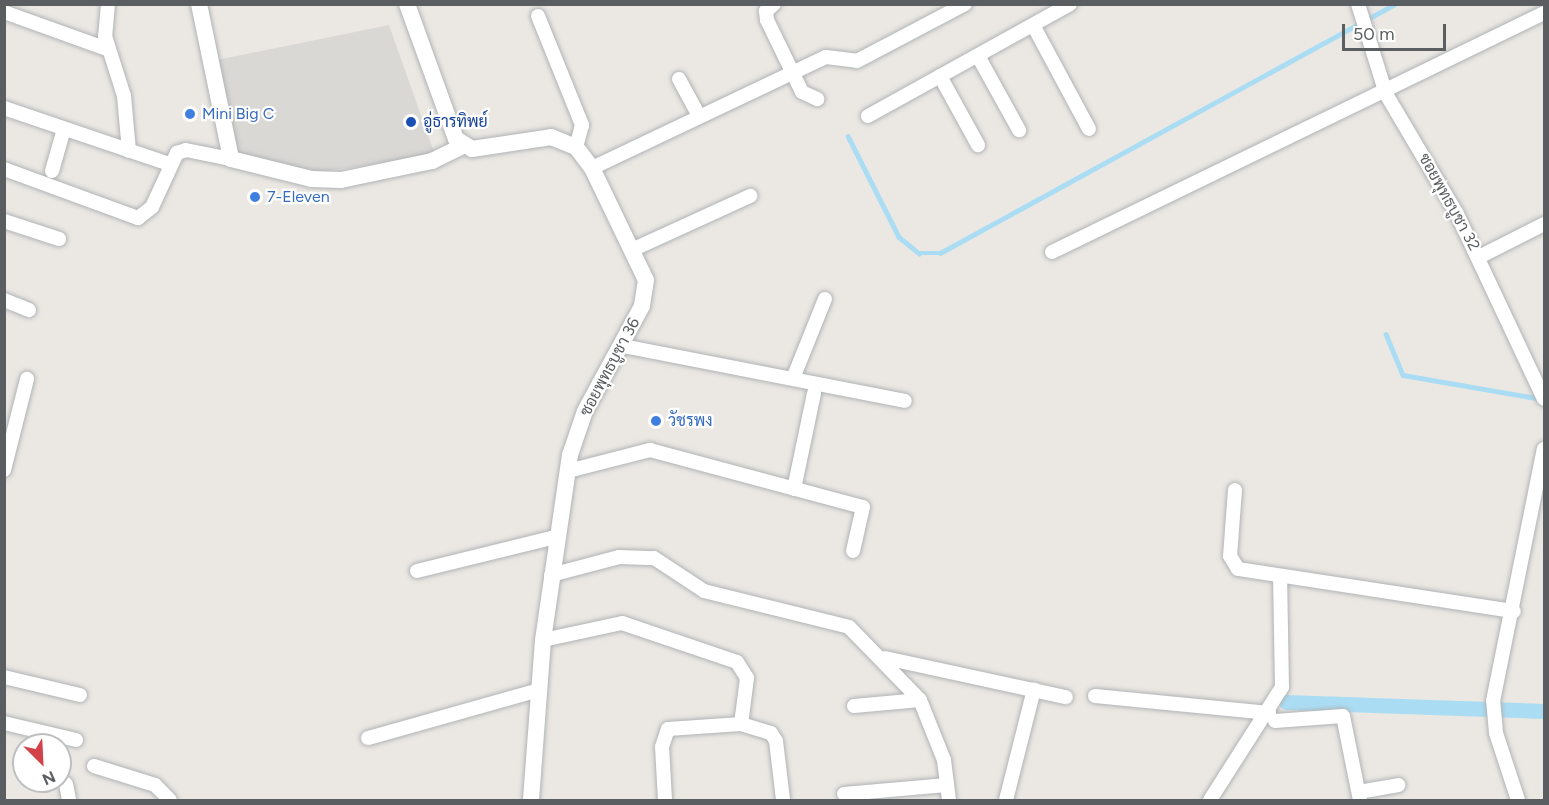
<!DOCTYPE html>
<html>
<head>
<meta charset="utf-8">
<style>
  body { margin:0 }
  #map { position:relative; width:1549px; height:805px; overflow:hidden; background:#ebe8e3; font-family:Figtree,Sarabun,sans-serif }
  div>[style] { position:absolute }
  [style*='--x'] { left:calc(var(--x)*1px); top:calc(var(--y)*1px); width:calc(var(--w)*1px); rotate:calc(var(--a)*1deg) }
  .industrial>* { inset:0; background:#dad8d5 }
  .stream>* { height:4.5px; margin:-2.25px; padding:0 2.25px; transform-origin:2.25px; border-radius:2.25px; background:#aaddf4 }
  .canal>* { height:15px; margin:-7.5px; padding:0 7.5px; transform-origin:7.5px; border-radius:7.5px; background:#aaddf4 }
  .roads { filter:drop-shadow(0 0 2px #b0b3b6) drop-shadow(0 0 2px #b0b3b6) }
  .minor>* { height:14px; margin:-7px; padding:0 7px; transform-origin:7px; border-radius:7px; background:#fff }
  .tertiary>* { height:16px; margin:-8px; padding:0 8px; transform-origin:8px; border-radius:8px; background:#fff }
  .dots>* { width:16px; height:16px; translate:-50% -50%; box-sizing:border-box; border:3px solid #fff; border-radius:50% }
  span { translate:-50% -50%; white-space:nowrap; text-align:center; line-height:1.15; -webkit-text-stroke:4.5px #fff; paint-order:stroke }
  .shop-label { font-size:16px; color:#366cbe }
  .left { translate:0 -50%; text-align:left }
  .transit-label { font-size:16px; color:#164399 }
  .street-label { font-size:16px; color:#5b5e61 }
  .frame { position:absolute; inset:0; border:6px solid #5b5e61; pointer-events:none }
  .north { position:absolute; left:12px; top:733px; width:60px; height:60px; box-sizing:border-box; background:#fff; border:2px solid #bdbfc0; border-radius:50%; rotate:156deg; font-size:16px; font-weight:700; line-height:24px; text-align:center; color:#5b5e61 }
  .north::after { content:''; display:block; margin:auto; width:21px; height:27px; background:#d24249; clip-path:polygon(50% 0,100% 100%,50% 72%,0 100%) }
  .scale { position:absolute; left:1342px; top:24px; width:104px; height:27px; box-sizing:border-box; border:3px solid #5b5e61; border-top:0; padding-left:8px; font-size:18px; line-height:21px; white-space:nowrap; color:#5b5e61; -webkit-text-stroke:4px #fff; paint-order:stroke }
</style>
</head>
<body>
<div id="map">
  <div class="industrial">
    <div style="clip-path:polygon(389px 25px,435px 155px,320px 172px,237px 154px,217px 60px)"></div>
  </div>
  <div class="stream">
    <div style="--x:848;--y:136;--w:113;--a:63.2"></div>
    <div style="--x:899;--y:237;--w:26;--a:39"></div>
    <div style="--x:919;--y:253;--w:21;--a:0"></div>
    <div style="--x:940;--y:253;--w:519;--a:-28.69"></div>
    <div style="--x:1386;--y:334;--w:44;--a:67.5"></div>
    <div style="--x:1403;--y:375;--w:141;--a:9.8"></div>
  </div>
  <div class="canal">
    <div style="--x:1286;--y:702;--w:258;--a:2"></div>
  </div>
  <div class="roads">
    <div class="minor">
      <div style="--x:108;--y:4;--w:32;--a:95"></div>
      <div style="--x:105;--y:36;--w:63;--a:72.4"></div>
      <div style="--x:124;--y:96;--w:55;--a:84.8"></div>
      <div style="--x:774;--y:4;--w:11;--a:139"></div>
      <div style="--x:766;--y:11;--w:9;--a:84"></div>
      <div style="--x:767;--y:20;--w:80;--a:64.1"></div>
      <div style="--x:802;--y:92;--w:17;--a:25"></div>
      <div style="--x:1358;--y:4;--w:94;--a:72.7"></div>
      <div style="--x:1386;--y:94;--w:139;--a:59.4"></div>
      <div style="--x:1457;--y:214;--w:204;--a:64.8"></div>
      <div style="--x:4;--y:12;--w:109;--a:19.8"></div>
      <div style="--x:538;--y:16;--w:118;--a:68"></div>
      <div style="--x:582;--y:125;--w:23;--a:105"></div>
      <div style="--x:1033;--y:25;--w:118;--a:61.7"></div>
      <div style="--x:978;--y:56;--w:85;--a:61"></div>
      <div style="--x:940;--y:76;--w:79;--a:61.2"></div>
      <div style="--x:679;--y:79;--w:42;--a:61.6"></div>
      <div style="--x:4;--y:108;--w:174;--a:18.7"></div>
      <div style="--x:868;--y:116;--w:231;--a:-29"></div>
      <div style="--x:592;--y:168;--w:259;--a:-25.4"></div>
      <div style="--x:826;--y:57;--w:31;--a:7"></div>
      <div style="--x:857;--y:61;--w:122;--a:-27.8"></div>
      <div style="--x:4;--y:169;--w:143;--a:20.1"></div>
      <div style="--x:138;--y:218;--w:18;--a:-38"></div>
      <div style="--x:152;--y:207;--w:60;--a:-65.2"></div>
      <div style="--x:177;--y:153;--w:9;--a:-18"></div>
      <div style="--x:186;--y:150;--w:46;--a:11.3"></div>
      <div style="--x:52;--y:171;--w:41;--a:-74.2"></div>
      <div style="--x:4;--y:221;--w:58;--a:18.1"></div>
      <div style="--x:634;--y:249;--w:128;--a:-24.6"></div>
      <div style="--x:1052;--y:252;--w:547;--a:-25.91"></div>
      <div style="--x:1479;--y:257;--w:73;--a:-26.9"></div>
      <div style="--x:4;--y:300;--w:27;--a:22"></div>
      <div style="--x:623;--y:346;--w:287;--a:11"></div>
      <div style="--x:794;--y:376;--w:83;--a:-68.1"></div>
      <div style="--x:4;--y:470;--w:94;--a:-75.8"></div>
      <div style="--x:568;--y:471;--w:85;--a:-14.4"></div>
      <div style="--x:650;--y:450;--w:220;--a:15"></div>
      <div style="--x:863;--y:507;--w:45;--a:102.8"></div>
      <div style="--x:794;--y:489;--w:98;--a:-78.2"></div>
      <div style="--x:1235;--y:490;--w:66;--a:94.3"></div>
      <div style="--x:1230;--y:556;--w:15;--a:58"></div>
      <div style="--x:1238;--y:569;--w:279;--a:8.7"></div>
      <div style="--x:417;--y:571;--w:142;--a:-13.8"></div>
      <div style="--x:551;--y:575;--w:70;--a:-14.8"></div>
      <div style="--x:619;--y:557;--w:35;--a:2"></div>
      <div style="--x:654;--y:558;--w:60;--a:33.4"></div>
      <div style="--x:704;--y:591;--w:149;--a:13.9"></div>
      <div style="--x:849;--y:627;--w:102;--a:45.8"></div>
      <div style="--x:920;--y:700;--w:65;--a:68.2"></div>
      <div style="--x:944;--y:760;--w:40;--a:82.9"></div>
      <div style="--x:543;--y:640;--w:81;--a:-12.1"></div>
      <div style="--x:622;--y:623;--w:121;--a:18.7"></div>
      <div style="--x:737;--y:662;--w:19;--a:58"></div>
      <div style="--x:747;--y:678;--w:46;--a:97.4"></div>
      <div style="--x:885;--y:658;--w:185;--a:12.2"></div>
      <div style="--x:4;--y:677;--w:78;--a:13.3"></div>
      <div style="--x:1095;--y:696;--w:175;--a:5.6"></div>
      <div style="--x:854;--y:706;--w:66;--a:-5.2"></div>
      <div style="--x:1275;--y:721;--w:68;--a:-4.2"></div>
      <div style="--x:1343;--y:716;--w:86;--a:78.6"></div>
      <div style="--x:4;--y:723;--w:74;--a:13.3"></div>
      <div style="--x:368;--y:738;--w:178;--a:-15.7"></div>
      <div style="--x:94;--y:766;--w:64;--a:17.3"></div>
      <div style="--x:155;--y:785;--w:21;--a:45"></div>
      <div style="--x:66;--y:784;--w:16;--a:79"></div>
      <div style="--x:1359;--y:792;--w:40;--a:-10"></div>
      <div style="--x:844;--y:794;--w:103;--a:-5"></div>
      <div style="--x:665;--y:800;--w:53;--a:-93.2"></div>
      <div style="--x:662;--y:747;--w:19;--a:-72"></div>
      <div style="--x:668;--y:729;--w:73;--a:-3.9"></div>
      <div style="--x:741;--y:724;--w:31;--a:17"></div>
      <div style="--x:771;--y:733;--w:9;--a:58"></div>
      <div style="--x:776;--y:741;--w:59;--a:83.2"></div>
      <div style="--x:1006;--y:800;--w:114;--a:-75.8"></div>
      <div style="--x:1210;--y:800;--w:134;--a:-57.5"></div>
      <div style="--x:1282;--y:687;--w:111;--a:-91"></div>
      <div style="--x:1518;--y:800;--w:71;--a:-108.2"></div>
      <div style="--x:1496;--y:733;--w:32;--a:-95"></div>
      <div style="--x:1493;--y:701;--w:257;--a:-78.6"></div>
    </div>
    <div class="tertiary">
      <div style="--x:199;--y:4;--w:158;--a:78.3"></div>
      <div style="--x:231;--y:159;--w:83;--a:13.9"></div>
      <div style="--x:312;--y:179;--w:29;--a:2"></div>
      <div style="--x:341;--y:180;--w:93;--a:-11.8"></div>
      <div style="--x:432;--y:161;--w:34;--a:-26"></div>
      <div style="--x:407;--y:4;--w:144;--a:70.1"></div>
      <div style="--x:456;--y:139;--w:19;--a:32"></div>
      <div style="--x:472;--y:149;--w:80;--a:-8.6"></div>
      <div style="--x:551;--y:137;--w:27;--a:22"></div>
      <div style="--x:576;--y:147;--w:26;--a:53"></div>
      <div style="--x:592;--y:168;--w:124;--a:64.3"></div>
      <div style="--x:646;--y:280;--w:26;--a:99"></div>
      <div style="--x:642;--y:306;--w:119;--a:118.5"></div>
      <div style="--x:585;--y:411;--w:46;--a:108.8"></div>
      <div style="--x:570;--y:455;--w:187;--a:98.3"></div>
      <div style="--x:543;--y:640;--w:160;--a:94.3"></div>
    </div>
  </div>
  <div class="dots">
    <div style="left:190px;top:114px;background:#3f7fe0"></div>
    <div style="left:411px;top:122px;background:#1a4fb4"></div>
    <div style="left:255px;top:197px;background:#3f7fe0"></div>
    <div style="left:656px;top:421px;background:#3f7fe0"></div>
  </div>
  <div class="shop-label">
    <span class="left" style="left:202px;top:114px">Mini Big C</span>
    <span class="left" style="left:267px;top:197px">7-Eleven</span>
    <span class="left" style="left:668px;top:421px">วัชรพง</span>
  </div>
  <div class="transit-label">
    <span class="left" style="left:423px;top:122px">อู่ธารทิพย์</span>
  </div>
  <div class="street-label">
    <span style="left:1449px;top:202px;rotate:61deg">ซอยพุทธบูชา 32</span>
    <span style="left:610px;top:367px;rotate:-62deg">ซอยพุทธบูชา 36</span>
  </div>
  <div class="frame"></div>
  <div class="north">N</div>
  <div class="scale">50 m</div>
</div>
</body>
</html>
